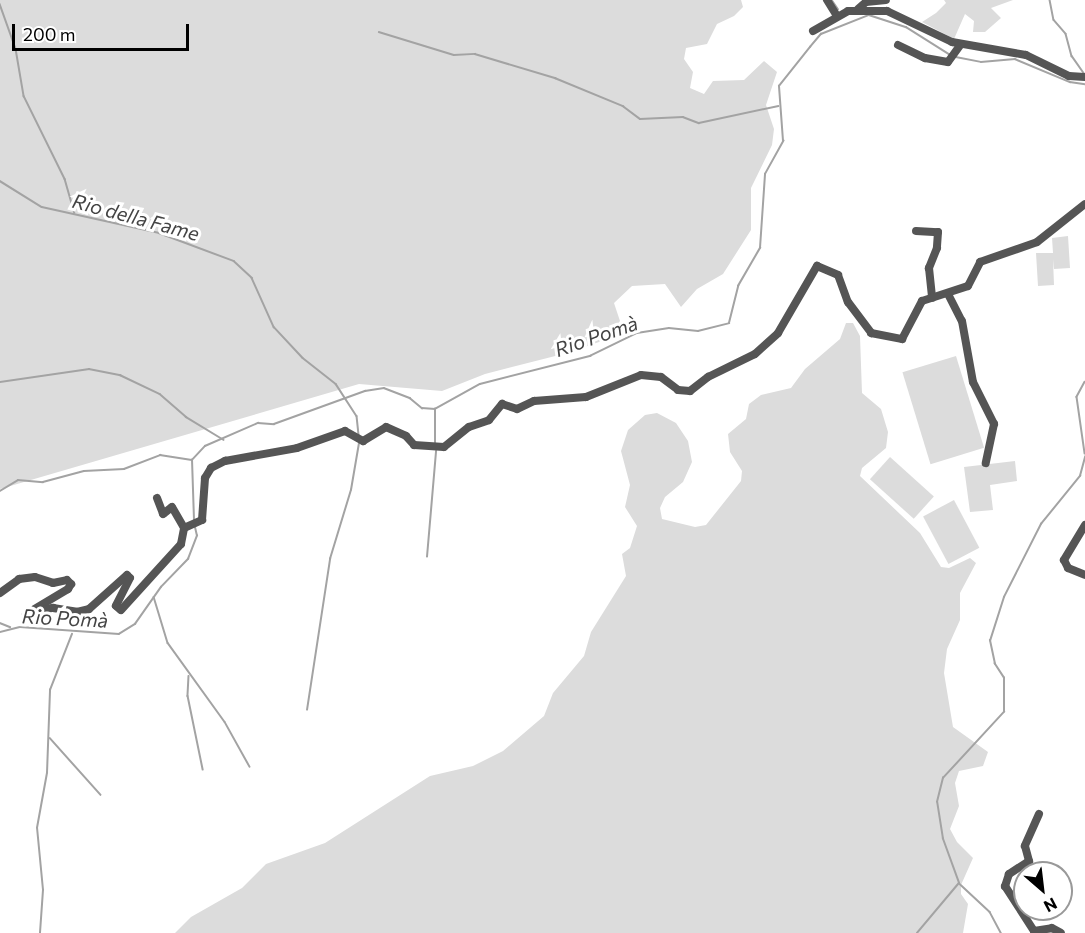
<!DOCTYPE html>
<html>
<head>
<meta charset="utf-8">
<style>
  body { margin:0 }
  #map { position:relative; width:1085px; height:933px; overflow:hidden; background:#fff; font-family:Commissioner,sans-serif }
  div>[style] { position:absolute }
  [style*='--x'] { left:calc(var(--x)*1px); top:calc(var(--y)*1px); width:calc(var(--w)*1px); rotate:calc(var(--a)*1deg) }
  .green>* { inset:0; background:#dcdcdc; transform-origin:0 0 }
  .stream>* { height:1.5px; margin:-0.75px; padding:0 0.75px; transform-origin:0.75px; border-radius:0.75px; background:#a3a3a3 }
  .minor>* { height:8px; margin:-4px; padding:0 4px; transform-origin:4px; border-radius:4px; background:#555 }
  span { translate:-50% -50%; white-space:nowrap; text-align:center; line-height:1.15; -webkit-text-stroke:6px #fff; paint-order:stroke }
  .water-label { font-size:20px; color:#444; font-style:italic }
  .north { position:absolute; left:1013px; top:861px; width:60px; height:60px; box-sizing:border-box; background:#fff; border:2px solid #999; border-radius:50%; rotate:152deg; font-size:16px; font-weight:700; line-height:24px; text-align:center; color:#000 }
  .north::after { content:''; display:block; margin:auto; width:21px; height:27px; background:#000; clip-path:polygon(50% 0,100% 100%,50% 72%,0 100%) }
  .scale { position:absolute; left:12px; top:24px; width:177px; height:27px; box-sizing:border-box; border:3px solid #000; border-top:0; padding-left:8px; font-size:18px; line-height:21px; white-space:nowrap; color:#000; -webkit-text-stroke:4px #fff; paint-order:stroke }
</style>
</head>
<body>
<div id="map">
  <div class="green">
    <div style="clip-path:polygon(0 0,741px 0,743px 7px,734px 16px,717px 24px,707px 44px,686px 48px,684px 59px,693px 72px,690px 88px,704px 94px,713px 81px,744px 80px,764px 61px,777px 72px,766px 105px,774px 129px,772px 145px,751px 188px,751px 230px,723px 274px,697px 289px,681px 307px,665px 284px,632px 286px,614px 303px,620px 321px,615px 327px,599px 342px,571px 352px,485px 374px,442px 391px,359px 384px,0 489px)"></div>
    <div style="clip-path:polygon(944px 0,1013px 0,991px 8px,1001px 18px,985px 32px,973px 32px,974px 21px,965px 14px,954px 39px,922px 22px,936px 13px,946px 3px)"></div>
    <div style="clip-path:polygon(1068px 236px,1070px 268px,1054px 269px,1053px 259px,1054px 285px,1038px 286px,1036px 253px,1053px 253px,1052px 238px)"></div>
    <div style="clip-path:polygon(846px 323px,853px 323px,860px 336px,862px 393px,881px 409px,888px 432px,886px 448px,862px 468px,860px 476px,920px 533px,941px 567px,949px 568px,970px 558px,976px 563px,960px 593px,960px 620px,947px 649px,944px 673px,953px 727px,988px 752px,983px 766px,959px 771px,955px 783px,959px 806px,950px 829px,957px 842px,973px 858px,961px 885px,961px 894px,968px 904px,963px 933px,175px 933px,191px 917px,242px 888px,266px 864px,325px 843px,430px 776px,473px 766px,503px 751px,544px 716px,553px 693px,584px 656px,591px 632px,626px 576px,622px 554px,630px 548px,637px 526px,625px 507px,630px 485px,621px 451px,628px 430px,645px 415px,657px 413px,676px 423px,688px 441px,692px 462px,683px 482px,665px 497px,660px 508px,662px 519px,695px 527px,706px 525px,741px 481px,742px 471px,730px 452px,728px 434px,746px 419px,749px 404px,761px 395px,791px 388px,805px 369px,840px 339px)"></div>
    <div style="left:956px;top:356px;width:96px;height:56px;rotate:73deg"></div>
    <div style="left:890px;top:457px;width:59px;height:30px;rotate:42deg"></div>
    <div style="clip-path:polygon(1015px 461px,1017px 481px,990px 485px,993px 510px,970px 512px,964px 467px)"></div>
    <div style="left:954px;top:500px;width:54px;height:35px;rotate:62deg"></div>
  </div>
  <div class="stream">
    <div style="--x:832;--y:0;--w:11;--a:56"></div>
    <div style="--x:1050;--y:0;--w:20;--a:79"></div>
    <div style="--x:1054;--y:20;--w:18;--a:49"></div>
    <div style="--x:1066;--y:34;--w:23;--a:75"></div>
    <div style="--x:1072;--y:56;--w:21;--a:55"></div>
    <div style="--x:0;--y:4;--w:48;--a:70.4"></div>
    <div style="--x:16;--y:49;--w:48;--a:80.3"></div>
    <div style="--x:24;--y:96;--w:93;--a:63.7"></div>
    <div style="--x:65;--y:179;--w:35;--a:74"></div>
    <div style="--x:379;--y:32;--w:78;--a:17"></div>
    <div style="--x:454;--y:55;--w:21;--a:-3"></div>
    <div style="--x:475;--y:54;--w:84;--a:16.7"></div>
    <div style="--x:555;--y:78;--w:74;--a:22.4"></div>
    <div style="--x:623;--y:106;--w:21;--a:37"></div>
    <div style="--x:640;--y:119;--w:43;--a:-2.7"></div>
    <div style="--x:683;--y:117;--w:17;--a:21"></div>
    <div style="--x:699;--y:123;--w:81;--a:-12.1"></div>
    <div style="--x:956;--y:57;--w:25;--a:11"></div>
    <div style="--x:981;--y:62;--w:34;--a:-5"></div>
    <div style="--x:1015;--y:59;--w:60;--a:22.7"></div>
    <div style="--x:1070;--y:82;--w:15;--a:8"></div>
    <div style="--x:0;--y:181;--w:49;--a:31.8"></div>
    <div style="--x:42;--y:207;--w:120;--a:12.5"></div>
    <div style="--x:159;--y:233;--w:80;--a:20.5"></div>
    <div style="--x:234;--y:261;--w:25;--a:43"></div>
    <div style="--x:252;--y:278;--w:54;--a:65.8"></div>
    <div style="--x:274;--y:327;--w:42;--a:46.9"></div>
    <div style="--x:303;--y:358;--w:42;--a:38.2"></div>
    <div style="--x:336;--y:384;--w:38;--a:57"></div>
    <div style="--x:357;--y:416;--w:20;--a:84"></div>
    <div style="--x:0;--y:382;--w:90;--a:-8.3"></div>
    <div style="--x:89;--y:369;--w:32;--a:11"></div>
    <div style="--x:120;--y:375;--w:44;--a:25.4"></div>
    <div style="--x:160;--y:394;--w:35;--a:41"></div>
    <div style="--x:186;--y:417;--w:44;--a:31.2"></div>
    <div style="--x:1085;--y:382;--w:17;--a:118"></div>
    <div style="--x:1077;--y:397;--w:57;--a:81.9"></div>
    <div style="--x:435;--y:443;--w:34;--a:-90"></div>
    <div style="--x:0;--y:491;--w:21;--a:-31"></div>
    <div style="--x:18;--y:480;--w:25;--a:5"></div>
    <div style="--x:43;--y:482;--w:42;--a:-15"></div>
    <div style="--x:84;--y:471;--w:40;--a:-2.9"></div>
    <div style="--x:124;--y:469;--w:39;--a:-21"></div>
    <div style="--x:160;--y:455;--w:32;--a:9"></div>
    <div style="--x:194;--y:520;--w:60;--a:-91.9"></div>
    <div style="--x:192;--y:460;--w:19;--a:-47"></div>
    <div style="--x:205;--y:446;--w:58;--a:-23.5"></div>
    <div style="--x:258;--y:423;--w:16;--a:4"></div>
    <div style="--x:274;--y:424;--w:97;--a:-19.9"></div>
    <div style="--x:365;--y:391;--w:19;--a:-9"></div>
    <div style="--x:384;--y:388;--w:28;--a:21"></div>
    <div style="--x:410;--y:398;--w:16;--a:40"></div>
    <div style="--x:422;--y:408;--w:13;--a:4"></div>
    <div style="--x:435;--y:409;--w:51;--a:-29.1"></div>
    <div style="--x:480;--y:384;--w:114;--a:-14.3"></div>
    <div style="--x:590;--y:356;--w:52;--a:-26.1"></div>
    <div style="--x:637;--y:333;--w:32;--a:-9"></div>
    <div style="--x:669;--y:328;--w:29;--a:6"></div>
    <div style="--x:698;--y:331;--w:32;--a:-14"></div>
    <div style="--x:729;--y:323;--w:38;--a:-76"></div>
    <div style="--x:738;--y:286;--w:44;--a:-59.9"></div>
    <div style="--x:760;--y:248;--w:74;--a:-86.1"></div>
    <div style="--x:765;--y:174;--w:38;--a:-61"></div>
    <div style="--x:783;--y:141;--w:55;--a:-94.2"></div>
    <div style="--x:779;--y:86;--w:50;--a:-51.5"></div>
    <div style="--x:810;--y:47;--w:17;--a:-50"></div>
    <div style="--x:821;--y:34;--w:52;--a:-21.6"></div>
    <div style="--x:869;--y:15;--w:39;--a:18"></div>
    <div style="--x:906;--y:27;--w:51;--a:32.1"></div>
    <div style="--x:427;--y:557;--w:106;--a:-85.1"></div>
    <div style="--x:154;--y:597;--w:48;--a:73.1"></div>
    <div style="--x:168;--y:643;--w:97;--a:54.2"></div>
    <div style="--x:225;--y:722;--w:51;--a:60.9"></div>
    <div style="--x:0;--y:623;--w:11;--a:22"></div>
    <div style="--x:0;--y:632;--w:21;--a:-14"></div>
    <div style="--x:20;--y:627;--w:99;--a:4"></div>
    <div style="--x:119;--y:634;--w:19;--a:-32"></div>
    <div style="--x:135;--y:624;--w:45;--a:-54.9"></div>
    <div style="--x:161;--y:587;--w:39;--a:-46"></div>
    <div style="--x:188;--y:559;--w:25;--a:-69"></div>
    <div style="--x:197;--y:536;--w:9;--a:-103"></div>
    <div style="--x:189;--y:676;--w:20;--a:93"></div>
    <div style="--x:188;--y:696;--w:75;--a:78.4"></div>
    <div style="--x:307;--y:710;--w:153;--a:-81.3"></div>
    <div style="--x:330;--y:559;--w:72;--a:-73.1"></div>
    <div style="--x:351;--y:490;--w:48;--a:-80.3"></div>
    <div style="--x:50;--y:738;--w:76;--a:48.2"></div>
    <div style="--x:960;--y:884;--w:41;--a:43"></div>
    <div style="--x:990;--y:912;--w:24;--a:62"></div>
    <div style="--x:40;--y:933;--w:43;--a:-86"></div>
    <div style="--x:43;--y:890;--w:62;--a:-95.5"></div>
    <div style="--x:37;--y:828;--w:56;--a:-79.7"></div>
    <div style="--x:47;--y:773;--w:83;--a:-87.9"></div>
    <div style="--x:50;--y:690;--w:60;--a:-68.6"></div>
    <div style="--x:917;--y:933;--w:65;--a:-50"></div>
    <div style="--x:959;--y:883;--w:47;--a:-110"></div>
    <div style="--x:943;--y:839;--w:37;--a:-99"></div>
    <div style="--x:937;--y:802;--w:25;--a:-76"></div>
    <div style="--x:943;--y:778;--w:90;--a:-47.3"></div>
    <div style="--x:1004;--y:712;--w:34;--a:-90"></div>
    <div style="--x:1004;--y:678;--w:17;--a:-123"></div>
    <div style="--x:995;--y:664;--w:24;--a:-102"></div>
    <div style="--x:990;--y:641;--w:46;--a:-72.3"></div>
    <div style="--x:1004;--y:597;--w:82;--a:-63.1"></div>
    <div style="--x:1041;--y:524;--w:62;--a:-50.9"></div>
    <div style="--x:1080;--y:476;--w:20;--a:-75"></div>
  </div>
  <div class="minor">
    <div style="--x:827;--y:0;--w:19;--a:58"></div>
    <div style="--x:858;--y:9;--w:11;--a:-41"></div>
    <div style="--x:866;--y:2;--w:20;--a:-6"></div>
    <div style="--x:813;--y:31;--w:40;--a:-29.7"></div>
    <div style="--x:848;--y:11;--w:39;--a:0"></div>
    <div style="--x:887;--y:11;--w:72;--a:25.5"></div>
    <div style="--x:952;--y:42;--w:75;--a:10"></div>
    <div style="--x:1026;--y:55;--w:48;--a:26"></div>
    <div style="--x:1069;--y:76;--w:16;--a:4"></div>
    <div style="--x:898;--y:45;--w:30;--a:26"></div>
    <div style="--x:925;--y:58;--w:23;--a:10"></div>
    <div style="--x:948;--y:62;--w:22;--a:-54"></div>
    <div style="--x:916;--y:231;--w:22;--a:3"></div>
    <div style="--x:938;--y:232;--w:16;--a:94"></div>
    <div style="--x:937;--y:248;--w:22;--a:112"></div>
    <div style="--x:929;--y:268;--w:30;--a:84"></div>
    <div style="--x:948;--y:294;--w:30;--a:63"></div>
    <div style="--x:962;--y:321;--w:62;--a:79.8"></div>
    <div style="--x:973;--y:382;--w:47;--a:63.4"></div>
    <div style="--x:994;--y:424;--w:40;--a:102"></div>
    <div style="--x:157;--y:498;--w:17;--a:69"></div>
    <div style="--x:163;--y:514;--w:11;--a:-38"></div>
    <div style="--x:172;--y:507;--w:24;--a:60"></div>
    <div style="--x:1085;--y:525;--w:41;--a:121"></div>
    <div style="--x:1064;--y:560;--w:9;--a:63"></div>
    <div style="--x:1068;--y:568;--w:18;--a:22"></div>
    <div style="--x:184;--y:528;--w:20;--a:-24"></div>
    <div style="--x:202;--y:520;--w:42;--a:-85.9"></div>
    <div style="--x:205;--y:478;--w:12;--a:-59"></div>
    <div style="--x:211;--y:468;--w:16;--a:-27"></div>
    <div style="--x:225;--y:461;--w:73;--a:-10.2"></div>
    <div style="--x:297;--y:448;--w:51;--a:-19.5"></div>
    <div style="--x:345;--y:431;--w:21;--a:29"></div>
    <div style="--x:363;--y:441;--w:27;--a:-31"></div>
    <div style="--x:386;--y:427;--w:22;--a:24"></div>
    <div style="--x:406;--y:436;--w:12;--a:48"></div>
    <div style="--x:414;--y:445;--w:30;--a:4"></div>
    <div style="--x:444;--y:447;--w:32;--a:-39"></div>
    <div style="--x:469;--y:427;--w:21;--a:-19"></div>
    <div style="--x:489;--y:420;--w:21;--a:-51"></div>
    <div style="--x:502;--y:404;--w:16;--a:18"></div>
    <div style="--x:517;--y:409;--w:19;--a:-25"></div>
    <div style="--x:534;--y:401;--w:52;--a:-4.4"></div>
    <div style="--x:586;--y:397;--w:59;--a:-21.8"></div>
    <div style="--x:641;--y:375;--w:20;--a:6"></div>
    <div style="--x:661;--y:377;--w:21;--a:37"></div>
    <div style="--x:678;--y:390;--w:12;--a:5"></div>
    <div style="--x:690;--y:391;--w:23;--a:-38"></div>
    <div style="--x:708;--y:377;--w:52;--a:-26.1"></div>
    <div style="--x:755;--y:354;--w:31;--a:-42"></div>
    <div style="--x:778;--y:333;--w:78;--a:-59.8"></div>
    <div style="--x:817;--y:266;--w:23;--a:23"></div>
    <div style="--x:838;--y:275;--w:29;--a:70"></div>
    <div style="--x:848;--y:302;--w:39;--a:53"></div>
    <div style="--x:871;--y:333;--w:32;--a:11"></div>
    <div style="--x:902;--y:339;--w:43;--a:-62.2"></div>
    <div style="--x:922;--y:301;--w:48;--a:-18.1"></div>
    <div style="--x:968;--y:286;--w:27;--a:-63"></div>
    <div style="--x:980;--y:262;--w:60;--a:-19.3"></div>
    <div style="--x:1037;--y:242;--w:61;--a:-38.4"></div>
    <div style="--x:0;--y:593;--w:24;--a:-36"></div>
    <div style="--x:19;--y:579;--w:16;--a:-7"></div>
    <div style="--x:35;--y:577;--w:19;--a:18"></div>
    <div style="--x:53;--y:583;--w:14;--a:-12"></div>
    <div style="--x:67;--y:580;--w:6;--a:45"></div>
    <div style="--x:71;--y:584;--w:6;--a:121"></div>
    <div style="--x:68;--y:589;--w:49;--a:149.2"></div>
    <div style="--x:26;--y:614;--w:28;--a:-13"></div>
    <div style="--x:53;--y:608;--w:24;--a:9"></div>
    <div style="--x:77;--y:612;--w:12;--a:-14"></div>
    <div style="--x:89;--y:609;--w:51;--a:-41.8"></div>
    <div style="--x:127;--y:575;--w:4;--a:45"></div>
    <div style="--x:130;--y:578;--w:31;--a:117"></div>
    <div style="--x:116;--y:606;--w:6;--a:39"></div>
    <div style="--x:121;--y:610;--w:89;--a:-47.7"></div>
    <div style="--x:181;--y:544;--w:16;--a:-79"></div>
    <div style="--x:1039;--y:814;--w:35;--a:114"></div>
    <div style="--x:1025;--y:846;--w:16;--a:75"></div>
    <div style="--x:1029;--y:861;--w:24;--a:147"></div>
    <div style="--x:1009;--y:874;--w:13;--a:108"></div>
    <div style="--x:1005;--y:886;--w:54;--a:57.2"></div>
    <div style="--x:1034;--y:931;--w:18;--a:-9"></div>
    <div style="--x:1052;--y:928;--w:10;--a:29"></div>
  </div>
  <div class="water-label">
    <span style="left:136px;top:217px;rotate:15deg">Rio della Fame</span>
    <span style="left:596px;top:336px;rotate:-19deg">Rio Pomà</span>
    <span style="left:65px;top:618px;rotate:3deg">Rio Pomà</span>
  </div>
  <div class="north">N</div>
  <div class="scale">200 m</div>
</div>
</body>
</html>
